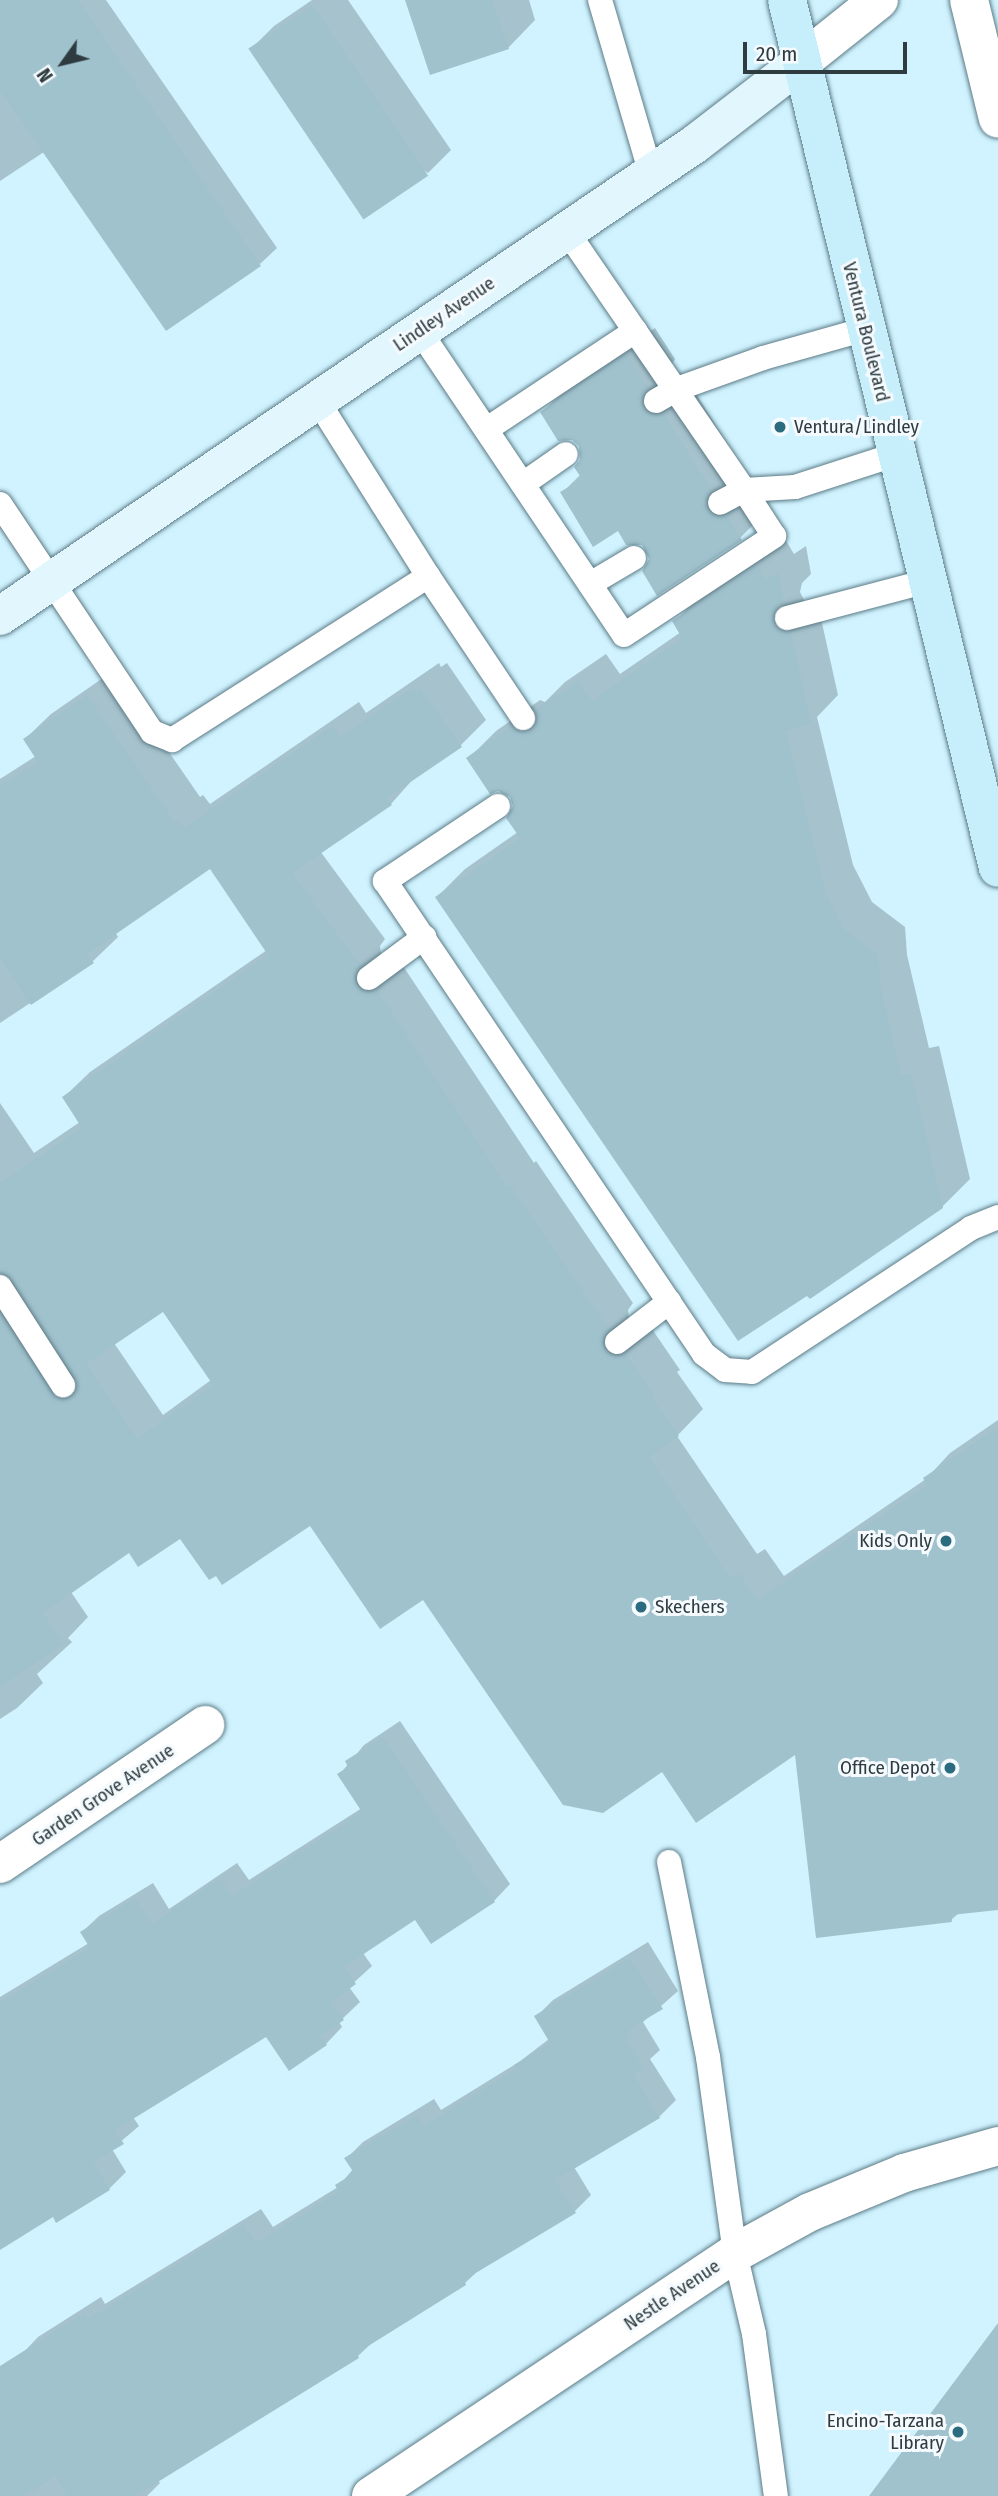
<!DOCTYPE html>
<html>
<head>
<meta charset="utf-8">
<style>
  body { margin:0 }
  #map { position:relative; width:998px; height:2496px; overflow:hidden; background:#d0f3ff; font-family:"Fira Sans Condensed",sans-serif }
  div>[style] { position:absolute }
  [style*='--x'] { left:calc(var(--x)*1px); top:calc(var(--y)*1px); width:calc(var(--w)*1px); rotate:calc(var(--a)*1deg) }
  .shadow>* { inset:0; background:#0003 }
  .building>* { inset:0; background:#a0c2cd; transform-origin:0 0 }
  .roads { filter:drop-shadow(0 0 2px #5c7b86) drop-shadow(0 0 2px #5c7b86) }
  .service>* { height:24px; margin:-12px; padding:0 12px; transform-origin:12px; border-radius:12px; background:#fff }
  .minor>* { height:38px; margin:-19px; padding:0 19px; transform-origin:19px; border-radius:19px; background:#fff }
  .tertiary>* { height:38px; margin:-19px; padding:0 19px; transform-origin:19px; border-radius:19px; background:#fff }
  .secondary>* { height:38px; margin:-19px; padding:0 19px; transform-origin:19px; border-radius:19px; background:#e2f6fd }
  .primary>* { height:38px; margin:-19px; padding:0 19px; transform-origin:19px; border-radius:19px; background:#c6eefb }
  .dots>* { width:19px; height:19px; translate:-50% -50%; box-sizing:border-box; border:4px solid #f4fafd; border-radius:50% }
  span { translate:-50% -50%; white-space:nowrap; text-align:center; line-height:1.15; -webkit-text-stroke:6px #f4fafd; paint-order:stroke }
  .street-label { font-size:19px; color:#2e3c40 }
  .poi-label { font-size:19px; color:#2e3c40 }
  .left { translate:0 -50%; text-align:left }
  .right { translate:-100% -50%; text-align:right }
  .north { position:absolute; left:28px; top:28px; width:70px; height:70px; -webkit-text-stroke:5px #f4fafd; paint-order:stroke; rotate:236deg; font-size:19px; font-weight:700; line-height:28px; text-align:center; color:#2e3c40 }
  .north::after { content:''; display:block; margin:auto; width:24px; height:32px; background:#2e3c40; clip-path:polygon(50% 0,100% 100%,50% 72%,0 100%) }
  .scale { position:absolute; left:743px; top:42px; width:164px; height:32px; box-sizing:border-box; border:4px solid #2e3c40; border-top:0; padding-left:9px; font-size:21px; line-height:24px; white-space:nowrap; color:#2e3c40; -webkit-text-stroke:5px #f4fafd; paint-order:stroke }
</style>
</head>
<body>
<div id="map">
  <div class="shadow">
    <div style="clip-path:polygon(0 0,106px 0,277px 248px,260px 264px,44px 152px,0 181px)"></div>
    <div style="clip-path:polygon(312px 0,348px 0,451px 150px,428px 173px,251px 49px,274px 26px)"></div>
    <div style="clip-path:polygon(407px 0,529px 0,535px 20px,508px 48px)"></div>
    <div style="clip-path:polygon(655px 328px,675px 359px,668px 371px,692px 387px,768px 510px,740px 538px,651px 559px,643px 544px,562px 493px,581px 474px,580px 445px,542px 412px,570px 385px)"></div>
    <div style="clip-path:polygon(785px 539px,794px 554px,806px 546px,811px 574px,802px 583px,800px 592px,805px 602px,818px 605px,838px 695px,817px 717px,853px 865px,872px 902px,905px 927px,907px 955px,929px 1048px,939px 1046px,970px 1179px,942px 1207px,437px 897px,465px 869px,518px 832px,511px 796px,468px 759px,496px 731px,540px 700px,545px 702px,565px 682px,606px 654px,620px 674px,681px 632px,674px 622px,702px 594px)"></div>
    <div style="clip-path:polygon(evenodd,439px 663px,441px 667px,447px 663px,486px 720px,461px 745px,415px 777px,391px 804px,320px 851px,385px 939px,380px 946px,382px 961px,403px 966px,534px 1163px,536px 1161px,633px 1303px,628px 1310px,630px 1325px,652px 1329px,680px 1370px,677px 1372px,703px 1409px,677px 1436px,757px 1554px,765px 1549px,784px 1576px,926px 1479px,950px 1453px,998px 1420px,998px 1908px,959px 1913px,951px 1920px,796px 1752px,663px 1770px,423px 1597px,310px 1524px,181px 1537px,129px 1551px,71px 1592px,88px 1617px,68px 1638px,72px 1642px,37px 1674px,43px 1683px,17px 1708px,0 1719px,0 1103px,34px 1153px,80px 1122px,64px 1097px,90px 1072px,267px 950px,211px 867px,115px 932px,118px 937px,92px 962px,0 1023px,0 779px,36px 756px,25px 739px,51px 714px,113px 671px,200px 797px,203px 795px,210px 804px,359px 702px,366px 713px,439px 663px,163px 1310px,211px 1380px,163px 1415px,114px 1343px,163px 1310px)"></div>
    <div style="clip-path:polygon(400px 1721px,510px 1884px,494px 1901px,415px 1918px,363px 1953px,372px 1966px,349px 1987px,360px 2002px,339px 2022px,342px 2027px,326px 2044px,266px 2035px,133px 2117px,139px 2126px,112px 2149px,126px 2172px,109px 2189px,57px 2221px,53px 2215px,0 2228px,0 1997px,89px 1943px,82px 1932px,99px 1916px,153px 1883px,169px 1909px,237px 1863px,249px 1880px,362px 1808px,340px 1774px,364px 1745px)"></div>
    <div style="clip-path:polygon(648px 1942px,678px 1991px,643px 2022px,660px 2050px,650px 2059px,676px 2100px,659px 2117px,574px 2167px,591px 2195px,575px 2211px,480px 2269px,465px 2283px,376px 2339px,358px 2356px,158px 2480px,160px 2483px,147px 2496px,0 2496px,0 2391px,22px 2354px,38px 2337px,101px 2297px,105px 2304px,261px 2209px,273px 2227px,338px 2187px,353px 2169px,347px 2158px,363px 2142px,434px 2099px,441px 2110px,519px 2062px,549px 2039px,536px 2017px,553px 2000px)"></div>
  </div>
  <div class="building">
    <div style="clip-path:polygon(0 0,78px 0,261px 266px,166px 331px,0 90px)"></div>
    <div style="clip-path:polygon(405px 0,492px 0,509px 49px,430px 75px)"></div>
    <div style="left:313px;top:5px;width:206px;height:78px;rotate:56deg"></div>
    <div style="clip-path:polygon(627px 354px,648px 388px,641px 400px,643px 409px,655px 416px,664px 414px,712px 491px,705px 502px,707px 511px,719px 518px,727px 516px,742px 540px,657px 596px,642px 571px,649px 559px,642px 545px,626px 545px,618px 531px,593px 547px,560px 492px,582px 479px,574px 467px,580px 460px,579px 446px,572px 440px,558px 441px,540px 412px)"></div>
    <div style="clip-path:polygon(757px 565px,766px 580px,778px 572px,784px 603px,776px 608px,773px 621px,777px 629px,791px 632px,811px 724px,786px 731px,826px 893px,845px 930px,878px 955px,880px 984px,901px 1075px,911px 1073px,943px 1208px,810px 1299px,807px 1296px,738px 1341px,435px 897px,520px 838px,506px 818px,513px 806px,510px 797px,498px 791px,490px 794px,466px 758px,511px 726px,523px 733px,532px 730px,538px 718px,535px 710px,578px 681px,592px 701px,682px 638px,672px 621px)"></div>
    <div style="clip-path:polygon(evenodd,413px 687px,415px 691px,421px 688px,462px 747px,387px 798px,392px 805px,292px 873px,361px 966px,355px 973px,357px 986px,364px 992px,377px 990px,507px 1187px,510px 1185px,609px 1329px,603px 1337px,605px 1350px,612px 1356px,626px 1354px,655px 1396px,653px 1399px,679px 1436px,649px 1457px,731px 1579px,739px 1573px,757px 1600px,927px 1485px,923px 1478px,998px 1427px,998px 1910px,951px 1915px,952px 1922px,816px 1938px,795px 1755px,696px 1823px,662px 1772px,603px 1813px,563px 1805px,423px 1600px,380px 1629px,310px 1526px,222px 1585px,216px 1576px,209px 1580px,180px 1539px,138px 1567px,129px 1553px,43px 1613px,64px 1644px,0 1687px,0 1315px,56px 1398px,70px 1398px,78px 1385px,13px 1279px,0 1272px,0 1183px,82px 1128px,62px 1097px,268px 955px,210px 869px,87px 954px,94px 963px,31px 1005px,0 957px,0 786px,38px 762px,23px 739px,87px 695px,174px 821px,177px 819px,184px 828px,332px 726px,340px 737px,413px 687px,163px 1312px,213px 1385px,137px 1439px,86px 1364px,163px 1312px)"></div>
    <div style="clip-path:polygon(383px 1737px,495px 1902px,431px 1944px,415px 1920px,344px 1967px,356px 1984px,331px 2002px,344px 2020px,321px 2036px,327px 2045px,289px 2071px,266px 2037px,115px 2130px,124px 2144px,93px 2162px,110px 2190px,56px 2223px,53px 2217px,0 2250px,0 2002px,90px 1948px,80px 1932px,136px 1898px,152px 1924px,220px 1878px,232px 1896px,362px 1812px,337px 1774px,348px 1767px,345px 1761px)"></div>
    <div style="clip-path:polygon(630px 1958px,663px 2009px,629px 2029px,632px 2036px,627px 2039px,644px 2068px,633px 2075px,660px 2118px,555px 2180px,576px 2213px,464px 2280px,466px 2285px,357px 2353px,359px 2358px,135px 2496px,67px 2496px,55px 2476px,24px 2496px,0 2496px,0 2366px,84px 2313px,88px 2319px,244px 2224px,256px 2243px,339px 2192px,335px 2185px,354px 2173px,344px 2158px,417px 2115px,424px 2126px,516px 2069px,514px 2065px,550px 2043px,534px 2016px)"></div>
    <div style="clip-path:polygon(998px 2323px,998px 2496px,869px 2496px)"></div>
  </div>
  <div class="roads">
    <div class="service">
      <div style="--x:600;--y:0;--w:181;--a:73.7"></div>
      <div style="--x:566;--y:230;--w:315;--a:55.6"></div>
      <div style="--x:744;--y:490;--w:51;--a:-3.4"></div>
      <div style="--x:795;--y:487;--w:107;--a:-17.9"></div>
      <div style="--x:419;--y:330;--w:367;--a:56.1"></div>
      <div style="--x:624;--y:635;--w:180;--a:-33.4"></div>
      <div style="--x:774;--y:536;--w:55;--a:-123.1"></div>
      <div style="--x:744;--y:490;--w:27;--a:152"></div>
      <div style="--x:656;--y:401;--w:24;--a:-30"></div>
      <div style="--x:677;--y:389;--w:91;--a:-19.8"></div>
      <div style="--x:763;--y:358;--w:107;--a:-15.7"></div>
      <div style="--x:487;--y:429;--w:178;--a:-33.5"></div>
      <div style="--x:523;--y:484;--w:52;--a:-34.9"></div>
      <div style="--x:0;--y:504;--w:274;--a:56.3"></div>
      <div style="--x:152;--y:732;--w:22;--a:22"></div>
      <div style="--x:172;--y:740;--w:304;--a:-32.6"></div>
      <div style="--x:428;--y:576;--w:208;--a:-122.2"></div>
      <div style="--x:428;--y:576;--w:171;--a:56.2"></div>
      <div style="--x:590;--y:584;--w:51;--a:-30.6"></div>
      <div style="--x:787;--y:618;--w:146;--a:-14.7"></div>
      <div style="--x:498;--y:806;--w:136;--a:146.4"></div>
      <div style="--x:385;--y:881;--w:571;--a:56"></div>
      <div style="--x:704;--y:1354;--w:26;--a:37"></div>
      <div style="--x:725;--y:1370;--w:27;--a:4"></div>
      <div style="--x:752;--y:1372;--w:262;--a:-33.3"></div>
      <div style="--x:971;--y:1228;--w:29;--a:-22"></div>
      <div style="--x:369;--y:978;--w:69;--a:-36.7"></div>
      <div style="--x:0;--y:1287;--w:117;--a:57.3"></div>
      <div style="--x:617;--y:1342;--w:66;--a:-37.6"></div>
      <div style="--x:669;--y:1862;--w:199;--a:78.7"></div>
      <div style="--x:708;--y:2057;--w:198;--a:82.2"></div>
      <div style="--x:735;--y:2253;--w:83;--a:76.8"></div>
      <div style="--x:754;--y:2334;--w:163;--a:82.3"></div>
    </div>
    <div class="minor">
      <div style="--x:969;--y:0;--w:122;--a:76.3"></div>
      <div style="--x:0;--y:1864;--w:248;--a:-34.1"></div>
      <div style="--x:371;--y:2496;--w:438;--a:-33.7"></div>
      <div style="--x:735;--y:2253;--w:85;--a:-28.7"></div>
      <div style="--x:810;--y:2212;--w:102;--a:-22.5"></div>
      <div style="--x:904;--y:2173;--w:98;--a:-16"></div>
    </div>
    <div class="tertiary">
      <div style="--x:800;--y:63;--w:101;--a:-38.6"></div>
    </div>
    <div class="secondary">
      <div style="--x:0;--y:616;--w:840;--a:-34.18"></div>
      <div style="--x:695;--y:144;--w:133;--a:-37.6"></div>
    </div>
    <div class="primary">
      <div style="--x:787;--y:0;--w:893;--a:76.34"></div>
    </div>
  </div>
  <div class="dots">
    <div style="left:780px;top:427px;background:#2b6b7f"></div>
    <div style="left:946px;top:1541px;background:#2b6b7f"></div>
    <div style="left:641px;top:1607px;background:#2b6b7f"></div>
    <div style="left:950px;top:1768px;background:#2b6b7f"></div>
    <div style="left:958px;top:2432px;background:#2b6b7f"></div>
  </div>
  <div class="street-label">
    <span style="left:444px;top:314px;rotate:-34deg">Lindley Avenue</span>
    <span style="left:866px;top:332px;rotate:76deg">Ventura Boulevard</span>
    <span style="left:103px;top:1795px;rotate:-34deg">Garden Grove Avenue</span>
    <span style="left:672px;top:2295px;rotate:-34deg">Nestle Avenue</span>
  </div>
  <div class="poi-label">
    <span class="left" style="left:794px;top:427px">Ventura/Lindley</span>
    <span class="right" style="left:932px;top:1541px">Kids Only</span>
    <span class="left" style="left:655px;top:1607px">Skechers</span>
    <span class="right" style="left:936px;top:1768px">Office Depot</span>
    <span class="right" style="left:944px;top:2432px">Encino-Tarzana<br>Library</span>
  </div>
  <div class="north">N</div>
  <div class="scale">20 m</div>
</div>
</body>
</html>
